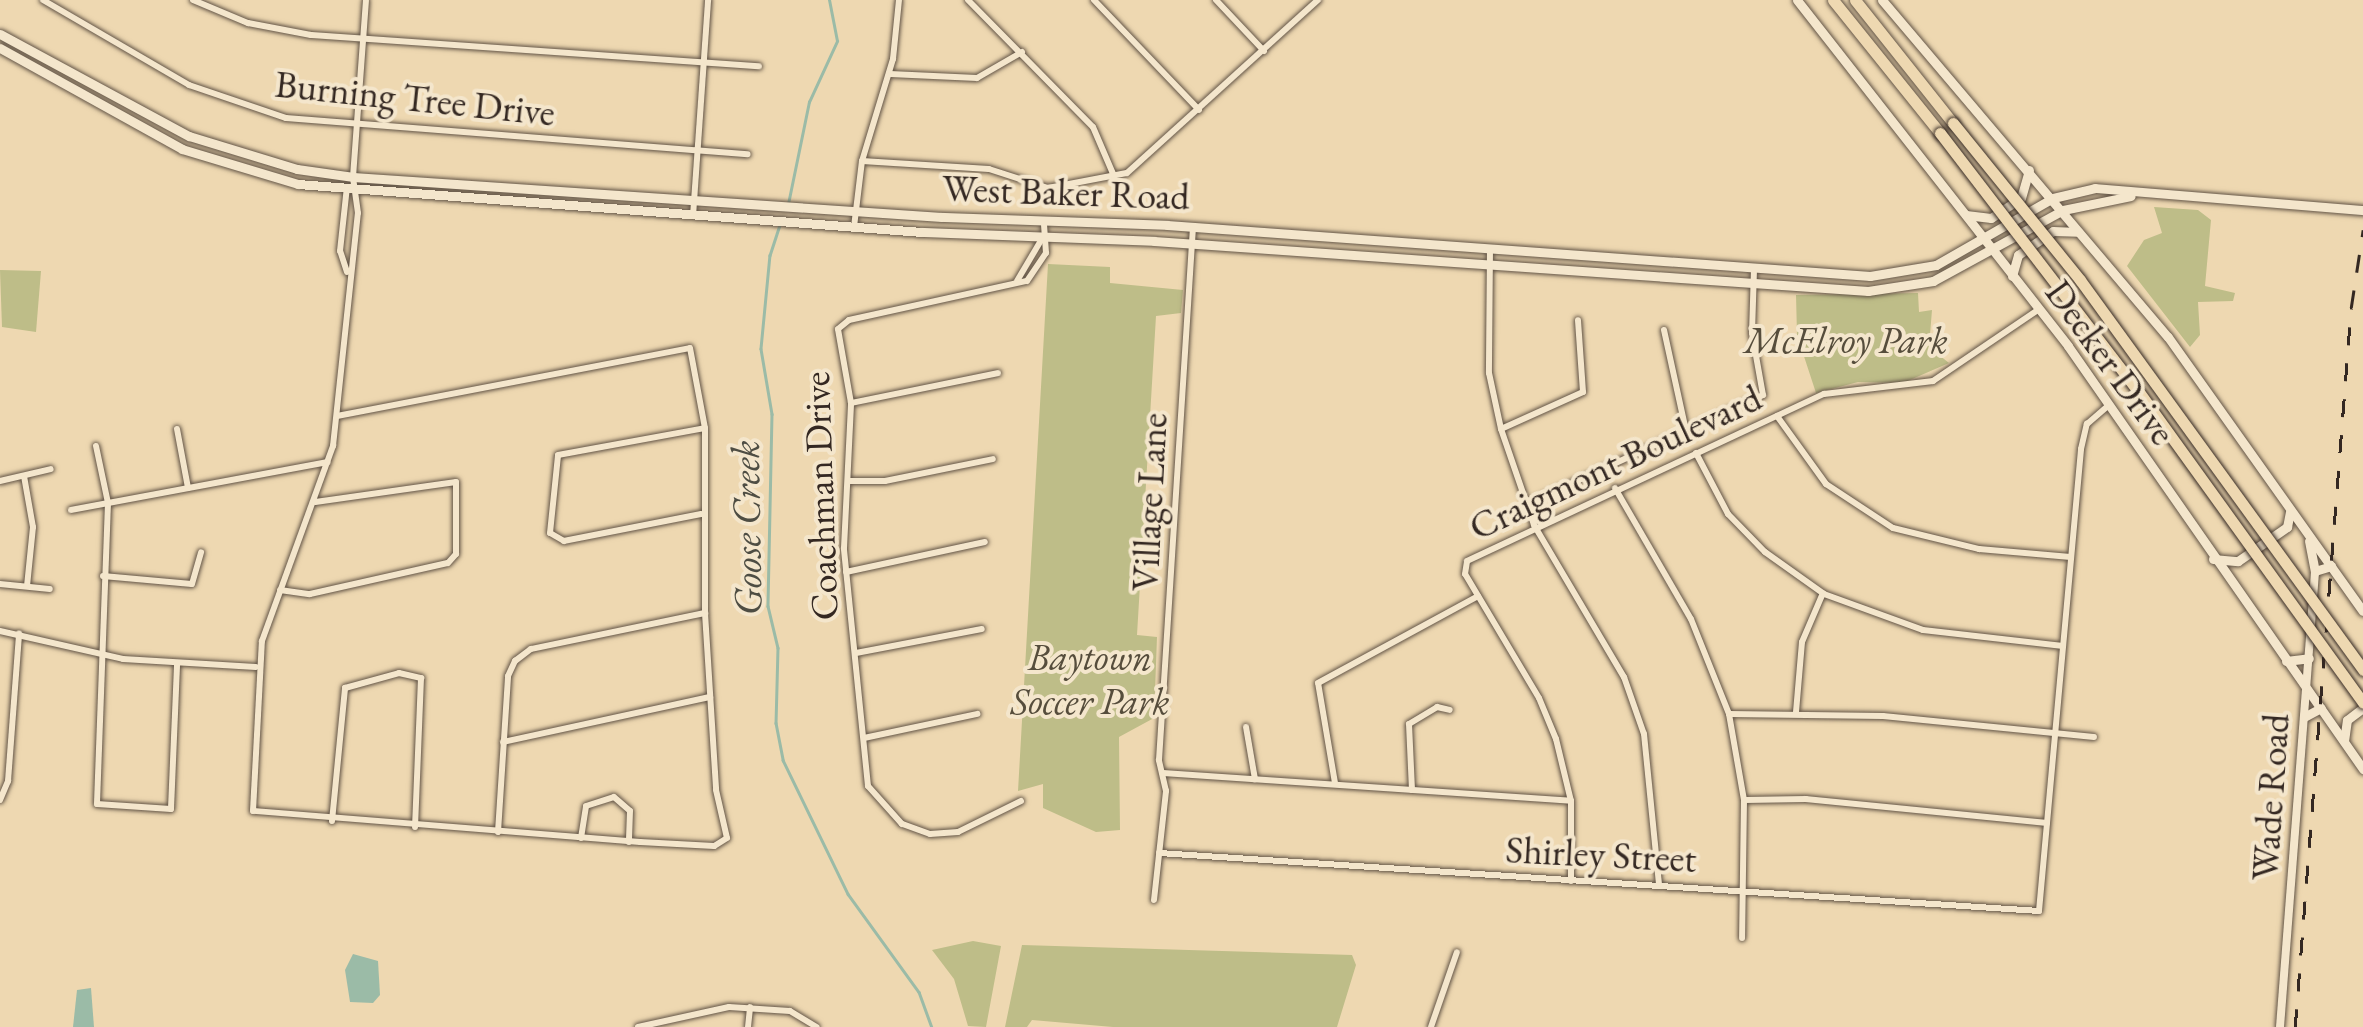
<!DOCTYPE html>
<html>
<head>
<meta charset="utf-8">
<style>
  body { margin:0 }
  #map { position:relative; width:2363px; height:1027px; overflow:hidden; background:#eed8b1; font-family:"EB Garamond",serif }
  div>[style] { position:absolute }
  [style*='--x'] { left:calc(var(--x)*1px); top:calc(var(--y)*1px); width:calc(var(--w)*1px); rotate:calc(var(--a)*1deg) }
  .green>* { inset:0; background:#bebd88 }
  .water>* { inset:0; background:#9bbba7 }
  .stream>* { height:2.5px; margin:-1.25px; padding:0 1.25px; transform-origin:1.25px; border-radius:1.25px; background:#9bbba7 }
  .roads { filter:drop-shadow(0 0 2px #625446) drop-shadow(0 0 2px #625446) }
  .minor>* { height:6px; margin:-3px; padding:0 3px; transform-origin:3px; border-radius:3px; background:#f4e6cc }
  .tertiary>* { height:8px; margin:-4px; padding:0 4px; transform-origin:4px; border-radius:4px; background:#f4e6cc }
  .secondary>* { height:9px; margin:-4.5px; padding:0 4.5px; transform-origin:4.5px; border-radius:4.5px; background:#f4e6cc }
  .motorway>* { height:11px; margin:-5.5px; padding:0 5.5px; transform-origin:5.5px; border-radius:5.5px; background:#eed8b1 }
  .rail>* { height:2.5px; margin-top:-1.25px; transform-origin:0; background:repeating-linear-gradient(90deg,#342822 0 18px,transparent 0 36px) }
  .bridges { filter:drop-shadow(0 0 2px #342822) drop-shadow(0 0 2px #342822) }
  .motorway-bridge>* { height:11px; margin:-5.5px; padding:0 5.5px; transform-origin:5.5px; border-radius:5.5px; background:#eed8b1 }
  span { translate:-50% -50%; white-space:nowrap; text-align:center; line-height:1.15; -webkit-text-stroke:8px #f4e6cc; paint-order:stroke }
  .street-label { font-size:38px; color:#342822 }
  .park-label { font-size:38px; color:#564d3c; font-style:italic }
  .water-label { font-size:40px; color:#4e4d43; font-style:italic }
</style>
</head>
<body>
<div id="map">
  <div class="green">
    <div style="clip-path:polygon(2154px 207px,2198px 210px,2211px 220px,2205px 286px,2235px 293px,2233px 301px,2198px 302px,2200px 335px,2190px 347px,2127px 266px,2144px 240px,2162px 233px)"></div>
    <div style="clip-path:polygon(1048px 264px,1110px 267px,1110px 283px,1183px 290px,1181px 313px,1156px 316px,1137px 635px,1157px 637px,1154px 718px,1119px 737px,1120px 830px,1096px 832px,1043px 808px,1043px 784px,1018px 791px)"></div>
    <div style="clip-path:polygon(0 270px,41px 271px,36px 332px,2px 327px)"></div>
    <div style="clip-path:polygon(1918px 293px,1919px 312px,1932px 310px,1929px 347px,1949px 363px,1903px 383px,1858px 382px,1816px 393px,1797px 335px,1796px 295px)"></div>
    <div style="clip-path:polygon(973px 941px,1001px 946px,986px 1027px,968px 1026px,954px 979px,932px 950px)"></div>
    <div style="clip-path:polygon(1022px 945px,1352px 955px,1356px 965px,1337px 1027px,1113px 1027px,1032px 1020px,1027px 1027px,1005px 1027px)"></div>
  </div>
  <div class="water">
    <div style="clip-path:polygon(353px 954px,378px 961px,380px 995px,373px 1003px,350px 1002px,345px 970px)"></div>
    <div style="clip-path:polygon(91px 988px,94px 1027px,73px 1027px,77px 990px)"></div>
  </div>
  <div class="stream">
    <div style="--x:788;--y:204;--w:104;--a:-78.4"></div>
    <div style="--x:809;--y:102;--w:67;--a:-65.3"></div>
    <div style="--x:837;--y:41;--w:42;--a:-101"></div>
    <div style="--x:780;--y:225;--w:32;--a:108"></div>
    <div style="--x:770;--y:255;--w:94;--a:95.5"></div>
    <div style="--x:761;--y:349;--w:66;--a:80.4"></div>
    <div style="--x:772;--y:414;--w:192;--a:91.2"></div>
    <div style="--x:768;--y:606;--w:43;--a:76.6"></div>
    <div style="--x:778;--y:648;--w:75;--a:91.5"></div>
    <div style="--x:776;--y:723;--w:38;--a:79"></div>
    <div style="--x:783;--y:760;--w:149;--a:64.1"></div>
    <div style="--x:848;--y:894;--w:121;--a:54.1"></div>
    <div style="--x:919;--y:992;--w:37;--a:70"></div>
  </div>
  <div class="roads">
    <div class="minor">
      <div style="--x:43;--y:0;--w:169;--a:30.2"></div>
      <div style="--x:189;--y:85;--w:102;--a:18.8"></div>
      <div style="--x:286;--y:118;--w:463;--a:4.5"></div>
      <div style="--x:193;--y:0;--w:60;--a:22.7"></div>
      <div style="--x:248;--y:23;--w:64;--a:10.8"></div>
      <div style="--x:311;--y:35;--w:449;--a:4"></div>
      <div style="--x:968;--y:0;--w:178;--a:45.5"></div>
      <div style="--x:1093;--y:127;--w:53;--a:66.8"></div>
      <div style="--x:1094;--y:0;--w:152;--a:46.3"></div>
      <div style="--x:1216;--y:0;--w:70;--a:46.7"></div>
      <div style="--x:890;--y:74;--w:87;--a:2.6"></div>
      <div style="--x:977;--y:78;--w:52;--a:-30"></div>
      <div style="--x:862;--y:161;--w:127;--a:3.6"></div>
      <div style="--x:989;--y:169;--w:62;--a:17.9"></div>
      <div style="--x:1048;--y:188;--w:80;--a:-10.8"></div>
      <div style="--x:1127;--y:173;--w:258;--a:-42.2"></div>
      <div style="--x:693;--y:216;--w:217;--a:-86"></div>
      <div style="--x:854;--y:227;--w:66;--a:-83.1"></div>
      <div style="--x:862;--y:161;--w:107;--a:-73.1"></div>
      <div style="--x:893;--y:59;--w:59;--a:-84.2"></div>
      <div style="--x:1490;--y:249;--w:124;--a:90.5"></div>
      <div style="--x:1489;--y:373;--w:57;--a:77.9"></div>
      <div style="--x:1501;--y:429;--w:102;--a:71"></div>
      <div style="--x:1534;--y:525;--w:177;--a:59.4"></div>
      <div style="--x:1624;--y:677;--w:60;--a:70.7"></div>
      <div style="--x:1644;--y:734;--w:151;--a:84.3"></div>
      <div style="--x:347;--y:272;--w:22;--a:-108"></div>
      <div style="--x:340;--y:251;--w:64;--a:-83.8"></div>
      <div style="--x:1017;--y:281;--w:51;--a:-59.4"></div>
      <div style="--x:1664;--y:330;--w:103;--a:77.7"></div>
      <div style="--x:851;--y:403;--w:150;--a:-11.5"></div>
      <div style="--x:337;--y:416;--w:359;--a:-10.9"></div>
      <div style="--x:690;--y:348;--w:81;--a:79.4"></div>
      <div style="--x:705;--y:428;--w:185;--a:90"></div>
      <div style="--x:705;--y:613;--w:177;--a:86.4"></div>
      <div style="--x:716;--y:790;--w:49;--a:77.1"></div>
      <div style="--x:727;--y:838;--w:15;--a:148"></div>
      <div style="--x:714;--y:846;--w:74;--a:-176.9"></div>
      <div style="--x:640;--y:842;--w:388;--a:-175.4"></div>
      <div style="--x:253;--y:811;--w:170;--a:-87"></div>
      <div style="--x:262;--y:641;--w:208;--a:-70"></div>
      <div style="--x:333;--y:446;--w:234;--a:-83.9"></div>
      <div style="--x:358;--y:213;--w:36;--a:-98"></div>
      <div style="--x:353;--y:177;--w:177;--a:-85.8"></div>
      <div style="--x:1777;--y:416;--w:84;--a:54.2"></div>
      <div style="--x:1826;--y:484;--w:80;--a:33.3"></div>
      <div style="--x:1893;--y:528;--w:89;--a:13.7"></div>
      <div style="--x:1979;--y:549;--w:92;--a:5"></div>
      <div style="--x:177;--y:429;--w:60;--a:79.4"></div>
      <div style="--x:1501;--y:429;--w:90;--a:-24.3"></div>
      <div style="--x:1583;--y:392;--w:72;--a:-94"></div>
      <div style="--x:96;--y:446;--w:58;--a:78.1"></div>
      <div style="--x:108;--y:503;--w:301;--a:92.1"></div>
      <div style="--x:97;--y:804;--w:74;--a:3.9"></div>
      <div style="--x:171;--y:809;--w:146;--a:-87.6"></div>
      <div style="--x:1696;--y:453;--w:69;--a:62.3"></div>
      <div style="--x:1728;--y:514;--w:53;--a:45.8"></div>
      <div style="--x:1765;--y:552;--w:72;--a:35.4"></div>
      <div style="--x:1824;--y:594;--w:105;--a:20"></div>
      <div style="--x:1923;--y:630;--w:141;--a:6.5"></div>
      <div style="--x:24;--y:476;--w:52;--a:80"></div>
      <div style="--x:33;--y:527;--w:59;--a:95.8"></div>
      <div style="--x:0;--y:481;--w:52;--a:-13.2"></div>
      <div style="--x:848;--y:481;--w:37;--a:0"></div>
      <div style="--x:885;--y:481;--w:110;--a:-11.5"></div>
      <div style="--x:1615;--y:488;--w:151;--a:59.9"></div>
      <div style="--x:1691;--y:619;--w:102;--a:68.2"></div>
      <div style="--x:1729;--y:714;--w:87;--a:80.1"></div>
      <div style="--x:1744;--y:800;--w:138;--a:90.8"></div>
      <div style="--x:1527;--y:504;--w:260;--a:-24.8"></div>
      <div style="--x:1763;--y:395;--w:63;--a:-100.1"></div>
      <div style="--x:1752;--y:333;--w:63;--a:-88.2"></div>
      <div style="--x:71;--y:510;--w:261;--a:-10.6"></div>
      <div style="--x:701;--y:514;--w:140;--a:168.9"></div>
      <div style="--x:564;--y:541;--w:16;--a:-150"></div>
      <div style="--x:550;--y:533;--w:78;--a:-84.1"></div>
      <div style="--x:558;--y:455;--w:149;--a:-10.4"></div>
      <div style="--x:846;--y:572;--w:142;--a:-12.2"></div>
      <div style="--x:103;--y:576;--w:89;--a:5.1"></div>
      <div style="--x:192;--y:584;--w:33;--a:-74"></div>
      <div style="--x:0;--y:584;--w:50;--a:5.7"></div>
      <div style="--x:280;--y:590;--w:30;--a:8"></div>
      <div style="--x:310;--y:594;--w:141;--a:-12.7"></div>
      <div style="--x:448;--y:563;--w:12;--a:-48"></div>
      <div style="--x:456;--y:554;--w:72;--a:-90"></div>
      <div style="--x:456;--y:482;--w:142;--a:171.9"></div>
      <div style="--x:0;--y:631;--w:126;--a:12.8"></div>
      <div style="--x:123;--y:659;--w:133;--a:3.4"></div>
      <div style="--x:856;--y:653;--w:128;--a:-10.8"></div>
      <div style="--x:1796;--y:712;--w:70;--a:-85.1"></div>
      <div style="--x:1802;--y:642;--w:53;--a:-66.8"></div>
      <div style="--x:1729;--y:714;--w:154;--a:0.7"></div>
      <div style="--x:1883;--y:716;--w:212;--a:5.7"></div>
      <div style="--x:1246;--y:727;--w:53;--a:80.2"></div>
      <div style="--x:864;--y:738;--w:116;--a:-12"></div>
      <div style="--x:503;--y:742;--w:212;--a:-12.3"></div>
      <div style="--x:1163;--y:773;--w:409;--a:3.9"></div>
      <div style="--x:1335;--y:783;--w:101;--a:-99.6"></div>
      <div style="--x:1318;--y:683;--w:182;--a:-28.5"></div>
      <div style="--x:1412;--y:790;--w:66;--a:-92.6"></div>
      <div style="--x:1409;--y:724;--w:33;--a:-31"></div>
      <div style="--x:1437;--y:707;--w:13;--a:13"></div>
      <div style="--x:0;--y:800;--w:21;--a:-67"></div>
      <div style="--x:8;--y:781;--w:148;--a:-85.7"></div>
      <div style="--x:1745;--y:800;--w:61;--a:-0.9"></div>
      <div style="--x:1806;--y:799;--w:242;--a:5.7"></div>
      <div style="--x:1021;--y:801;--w:70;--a:153.8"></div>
      <div style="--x:958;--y:832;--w:28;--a:176"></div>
      <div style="--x:930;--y:834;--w:30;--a:-160"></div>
      <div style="--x:902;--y:824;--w:51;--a:-131.8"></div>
      <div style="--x:868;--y:786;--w:239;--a:-95.8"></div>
      <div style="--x:844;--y:548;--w:145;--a:-87.2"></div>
      <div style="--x:851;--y:403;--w:75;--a:-100"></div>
      <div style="--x:838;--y:329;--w:14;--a:-39"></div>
      <div style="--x:849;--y:320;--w:182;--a:-12.4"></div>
      <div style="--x:1027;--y:281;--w:34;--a:-56"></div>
      <div style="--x:1046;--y:253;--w:32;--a:-94"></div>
      <div style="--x:332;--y:821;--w:134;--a:-84.4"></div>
      <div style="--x:345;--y:688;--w:56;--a:-15.5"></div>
      <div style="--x:399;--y:673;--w:23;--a:13"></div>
      <div style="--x:421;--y:678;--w:149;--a:92.3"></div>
      <div style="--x:498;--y:832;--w:156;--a:-86.3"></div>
      <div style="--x:508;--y:676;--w:17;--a:-65"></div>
      <div style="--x:515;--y:661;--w:20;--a:-37"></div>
      <div style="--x:531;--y:649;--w:178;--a:-11.7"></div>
      <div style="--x:581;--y:838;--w:32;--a:-81"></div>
      <div style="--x:586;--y:806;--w:29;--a:-18"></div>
      <div style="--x:614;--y:797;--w:21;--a:41"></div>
      <div style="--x:630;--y:811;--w:31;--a:92"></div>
      <div style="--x:1159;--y:853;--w:882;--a:3.77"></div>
      <div style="--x:2039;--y:911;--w:464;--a:-84.8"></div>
      <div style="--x:2081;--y:449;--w:26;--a:-77"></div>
      <div style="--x:2087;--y:424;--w:28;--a:-41"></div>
      <div style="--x:1571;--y:881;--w:80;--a:-90"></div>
      <div style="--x:1571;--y:801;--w:64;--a:-103.6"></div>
      <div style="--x:1556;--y:739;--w:44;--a:-112.5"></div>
      <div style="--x:1539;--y:698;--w:144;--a:-120.8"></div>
      <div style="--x:1465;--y:574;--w:13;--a:-81"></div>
      <div style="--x:1467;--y:561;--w:394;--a:-25.1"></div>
      <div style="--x:1824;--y:394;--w:110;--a:-6.8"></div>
      <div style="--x:1933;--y:381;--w:127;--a:-34.1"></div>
      <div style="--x:1154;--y:900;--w:110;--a:-83.7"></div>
      <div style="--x:1166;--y:791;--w:32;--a:-103"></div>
      <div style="--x:1159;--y:760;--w:534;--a:-86.35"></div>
      <div style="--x:638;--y:1027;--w:93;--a:-12.4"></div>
      <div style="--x:729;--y:1007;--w:61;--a:3.8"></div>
      <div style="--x:790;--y:1011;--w:31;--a:31"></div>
      <div style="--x:748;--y:1027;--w:20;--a:-84"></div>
      <div style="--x:1431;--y:1027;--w:79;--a:-70.9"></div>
    </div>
    <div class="tertiary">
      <div style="--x:2280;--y:1027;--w:457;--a:-85.6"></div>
    </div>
    <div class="secondary">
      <div style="--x:1797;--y:0;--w:439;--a:51.9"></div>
      <div style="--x:2068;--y:346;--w:516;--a:55.11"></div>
      <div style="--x:1882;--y:0;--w:442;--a:49.7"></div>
      <div style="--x:2168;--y:337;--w:336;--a:54.6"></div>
      <div style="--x:0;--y:34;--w:215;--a:28.4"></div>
      <div style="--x:189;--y:136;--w:113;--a:17"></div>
      <div style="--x:297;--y:169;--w:57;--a:8.1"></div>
      <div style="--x:353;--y:177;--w:590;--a:3.89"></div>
      <div style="--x:942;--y:217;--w:225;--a:2"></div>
      <div style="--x:1167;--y:225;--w:705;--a:4.15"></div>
      <div style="--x:1870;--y:276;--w:67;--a:-9.5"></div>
      <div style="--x:1936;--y:265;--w:135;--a:-29.8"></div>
      <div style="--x:2053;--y:198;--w:43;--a:-13.4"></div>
      <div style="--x:2095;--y:188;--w:269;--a:4.7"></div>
      <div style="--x:0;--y:48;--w:208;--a:29"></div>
      <div style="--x:182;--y:149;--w:121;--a:16.8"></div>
      <div style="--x:298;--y:184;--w:626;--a:4.4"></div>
      <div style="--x:922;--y:232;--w:232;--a:2.2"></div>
      <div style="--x:1154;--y:241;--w:716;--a:4.01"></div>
      <div style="--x:1868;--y:291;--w:66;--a:-8.7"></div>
      <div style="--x:1933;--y:281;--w:148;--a:-28.6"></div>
      <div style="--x:2063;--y:210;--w:69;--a:-11.6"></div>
      <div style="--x:1966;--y:215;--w:25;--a:7"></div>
      <div style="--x:1991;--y:218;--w:36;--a:-34"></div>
      <div style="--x:2021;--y:198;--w:29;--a:-74"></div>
      <div style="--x:2012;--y:276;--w:22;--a:-74"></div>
      <div style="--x:2018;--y:255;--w:42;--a:-34.4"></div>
      <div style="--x:2053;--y:231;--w:25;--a:2"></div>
      <div style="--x:2309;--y:541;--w:31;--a:79"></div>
      <div style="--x:2315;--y:571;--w:17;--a:-17"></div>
      <div style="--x:2213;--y:559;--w:25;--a:5"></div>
      <div style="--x:2238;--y:561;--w:60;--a:-34.8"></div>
      <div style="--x:2287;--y:527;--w:16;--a:-79"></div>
      <div style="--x:2286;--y:661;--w:23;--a:-7"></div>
      <div style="--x:2304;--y:717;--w:19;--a:-28"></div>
      <div style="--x:2344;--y:741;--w:21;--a:-82"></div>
      <div style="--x:2347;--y:720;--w:20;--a:-37"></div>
    </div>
    <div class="motorway">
      <div style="--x:1833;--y:0;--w:171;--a:51.2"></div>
      <div style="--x:1855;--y:0;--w:157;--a:51.5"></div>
    </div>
  </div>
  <div class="rail">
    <div style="--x:2295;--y:1027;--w:721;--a:-85.55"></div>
    <div style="--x:2351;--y:308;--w:79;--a:-81.3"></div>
  </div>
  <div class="bridges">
    <div class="motorway-bridge">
      <div style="--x:1953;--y:123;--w:202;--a:51"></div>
      <div style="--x:2080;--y:280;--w:482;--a:54"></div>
      <div style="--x:1940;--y:133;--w:327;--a:52.5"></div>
      <div style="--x:2139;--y:392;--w:383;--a:54.2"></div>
    </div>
  </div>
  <div class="street-label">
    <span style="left:415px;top:98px;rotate:6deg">Burning Tree Drive</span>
    <span style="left:1066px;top:192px;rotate:2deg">West Baker Road</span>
    <span style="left:2111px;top:362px;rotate:54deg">Decker Drive</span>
    <span style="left:1615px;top:462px;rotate:-25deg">Craigmont Boulevard</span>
    <span style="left:820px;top:496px;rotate:-92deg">Coachman Drive</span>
    <span style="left:1149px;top:502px;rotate:-87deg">Village Lane</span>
    <span style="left:2270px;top:797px;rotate:-86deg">Wade Road</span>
    <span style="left:1601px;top:854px;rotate:3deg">Shirley Street</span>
  </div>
  <div class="park-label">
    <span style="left:1846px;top:340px">McElroy Park</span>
    <span style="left:1090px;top:679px">Baytown<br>Soccer Park</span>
  </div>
  <div class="water-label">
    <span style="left:746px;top:528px;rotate:-91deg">Goose Creek</span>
  </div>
</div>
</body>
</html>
